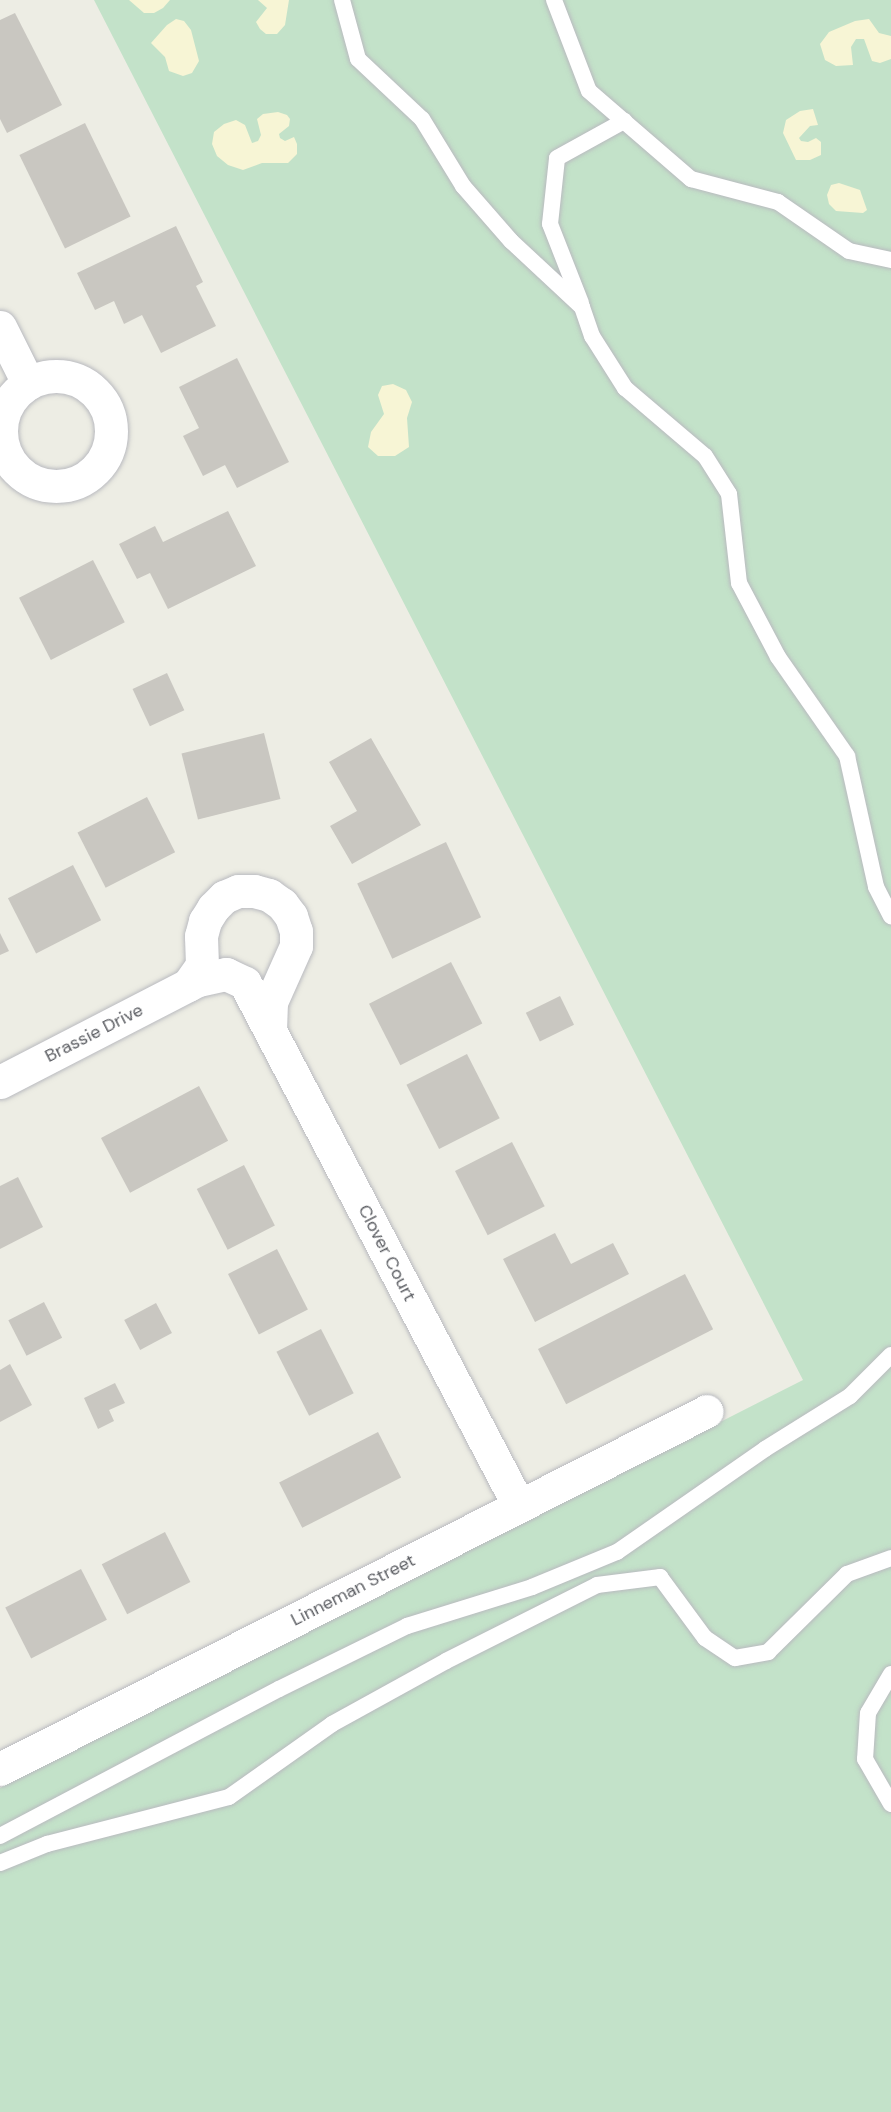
<!DOCTYPE html>
<html>
<head>
<meta charset="utf-8">
<style>
  body { margin:0 }
  #map { position:relative; width:891px; height:2112px; overflow:hidden; background:#edede4; font-family:"DM Sans",sans-serif }
  div>[style] { position:absolute }
  [style*='--x'] { left:calc(var(--x)*1px); top:calc(var(--y)*1px); width:calc(var(--w)*1px); rotate:calc(var(--a)*1deg) }
  .green>* { inset:0; background:#c3e2c9 }
  .sand>* { inset:0; background:#f7f5d5 }
  .building>* { inset:0; background:#c9c7c1; transform-origin:0 0 }
  .roads { filter:drop-shadow(0 0 2px #b9babf) drop-shadow(0 0 2px #b9babf) }
  .service>* { height:16px; margin:-8px; padding:0 8px; transform-origin:8px; border-radius:8px; background:#fff }
  .minor>* { height:33px; margin:-16.5px; padding:0 16.5px; transform-origin:16.5px; border-radius:16.5px; background:#fff }
  .minor>.ring { margin:-16.5px; padding:0; box-sizing:content-box; background:none; border:33px solid #fff; border-radius:50% }
  span { translate:-50% -50%; white-space:nowrap; text-align:center; line-height:1.15; -webkit-text-stroke:5px #fff; paint-order:stroke }
  .street-label { font-size:18px; color:#5c5e63 }
</style>
</head>
<body>
<div id="map">
  <div class="green">
    <div style="clip-path:polygon(94px 0,891px 0,891px 2112px,0 2112px,0 1788px,803px 1380px)"></div>
  </div>
  <div class="sand">
    <div style="clip-path:polygon(129px 0,170px 0,163px 8px,154px 13px,144px 13px)"></div>
    <div style="clip-path:polygon(258px 0,289px 0,285px 25px,277px 34px,266px 34px,260px 29px,256px 22px,267px 8px)"></div>
    <div style="clip-path:polygon(176px 19px,184px 21px,191px 30px,199px 61px,192px 73px,183px 76px,169px 71px,165px 57px,151px 43px,167px 25px)"></div>
    <div style="clip-path:polygon(869px 19px,879px 33px,891px 36px,891px 59px,880px 63px,872px 61px,864px 39px,856px 39px,851px 47px,853px 65px,836px 66px,825px 60px,820px 44px,829px 32px,855px 21px)"></div>
    <div style="clip-path:polygon(813px 109px,818px 125px,810px 126px,799px 138px,801px 141px,808px 142px,816px 138px,821px 142px,821px 155px,810px 160px,796px 160px,783px 133px,786px 120px,800px 111px)"></div>
    <div style="clip-path:polygon(278px 112px,287px 115px,290px 119px,289px 126px,279px 134px,280px 138px,285px 141px,294px 137px,297px 144px,297px 154px,288px 163px,262px 163px,243px 170px,228px 165px,217px 156px,212px 144px,214px 132px,224px 124px,236px 120px,245px 125px,252px 143px,258px 141px,261px 135px,257px 119px,263px 114px)"></div>
    <div style="clip-path:polygon(839px 183px,860px 190px,867px 210px,863px 213px,836px 211px,829px 204px,827px 195px,831px 185px)"></div>
    <div style="clip-path:polygon(393px 384px,406px 390px,412px 402px,407px 418px,409px 447px,395px 456px,378px 456px,368px 447px,371px 432px,384px 414px,378px 395px,382px 386px)"></div>
  </div>
  <div class="building">
    <div style="clip-path:polygon(15px 13px,62px 105px,7px 133px,0 119px,0 20px)"></div>
    <div style="left:85px;top:123px;width:104px;height:73px;rotate:64deg"></div>
    <div style="clip-path:polygon(176px 226px,203px 282px,196px 286px,216px 326px,161px 353px,142px 315px,124px 324px,114px 301px,95px 310px,77px 273px)"></div>
    <div style="clip-path:polygon(237px 358px,289px 462px,237px 488px,225px 465px,203px 476px,183px 436px,199px 428px,179px 387px)"></div>
    <div style="clip-path:polygon(228px 511px,256px 566px,168px 609px,150px 573px,137px 579px,119px 544px,155px 526px,163px 542px)"></div>
    <div style="left:93px;top:560px;width:70px;height:83px;rotate:63deg"></div>
    <div style="left:167px;top:673px;width:41px;height:38px;rotate:65deg"></div>
    <div style="left:264px;top:733px;width:68px;height:85px;rotate:76deg"></div>
    <div style="clip-path:polygon(371px 738px,421px 825px,352px 864px,330px 826px,357px 811px,329px 762px)"></div>
    <div style="left:147px;top:797px;width:62px;height:78px;rotate:63deg"></div>
    <div style="left:446px;top:842px;width:83px;height:98px;rotate:65deg"></div>
    <div style="left:73px;top:865px;width:62px;height:73px;rotate:63deg"></div>
    <div style="clip-path:polygon(0 933px,9px 951px,0 955px)"></div>
    <div style="left:451px;top:962px;width:69px;height:92px;rotate:63deg"></div>
    <div style="left:560px;top:996px;width:32px;height:38px;rotate:64deg"></div>
    <div style="left:467px;top:1054px;width:72px;height:68px;rotate:63deg"></div>
    <div style="left:199px;top:1086px;width:62px;height:111px;rotate:62deg"></div>
    <div style="left:512px;top:1142px;width:72px;height:64px;rotate:63deg"></div>
    <div style="left:244px;top:1165px;width:68px;height:53px;rotate:63deg"></div>
    <div style="clip-path:polygon(18px 1177px,43px 1227px,0 1249px,0 1186px)"></div>
    <div style="clip-path:polygon(555px 1233px,571px 1264px,613px 1243px,629px 1274px,535px 1322px,503px 1259px)"></div>
    <div style="left:277px;top:1249px;width:68px;height:55px;rotate:63deg"></div>
    <div style="left:685px;top:1274px;width:62px;height:165px;rotate:63deg"></div>
    <div style="left:44px;top:1302px;width:40px;height:40px;rotate:63deg"></div>
    <div style="left:156px;top:1303px;width:34px;height:36px;rotate:62deg"></div>
    <div style="left:321px;top:1329px;width:72px;height:50px;rotate:63deg"></div>
    <div style="clip-path:polygon(10px 1364px,32px 1405px,0 1422px,0 1370px)"></div>
    <div style="clip-path:polygon(115px 1383px,125px 1403px,109px 1410px,114px 1421px,98px 1429px,84px 1398px)"></div>
    <div style="left:378px;top:1432px;width:51px;height:111px;rotate:63deg"></div>
    <div style="left:165px;top:1532px;width:56px;height:71px;rotate:63deg"></div>
    <div style="left:81px;top:1569px;width:57px;height:85px;rotate:63deg"></div>
  </div>
  <div class="roads">
    <div class="service">
      <div style="--x:342;--y:0;--w:61;--a:74.8"></div>
      <div style="--x:358;--y:59;--w:88;--a:43.2"></div>
      <div style="--x:422;--y:119;--w:79;--a:58.5"></div>
      <div style="--x:463;--y:186;--w:73;--a:48.9"></div>
      <div style="--x:511;--y:241;--w:97;--a:42.9"></div>
      <div style="--x:582;--y:307;--w:31;--a:71"></div>
      <div style="--x:592;--y:336;--w:62;--a:57.6"></div>
      <div style="--x:625;--y:388;--w:105;--a:40.4"></div>
      <div style="--x:705;--y:456;--w:45;--a:57.7"></div>
      <div style="--x:729;--y:494;--w:90;--a:83.6"></div>
      <div style="--x:739;--y:583;--w:84;--a:62.2"></div>
      <div style="--x:778;--y:657;--w:121;--a:55.1"></div>
      <div style="--x:847;--y:756;--w:134;--a:77.5"></div>
      <div style="--x:876;--y:887;--w:33;--a:63"></div>
      <div style="--x:554;--y:0;--w:97;--a:69"></div>
      <div style="--x:589;--y:91;--w:135;--a:40.8"></div>
      <div style="--x:691;--y:179;--w:90;--a:14.8"></div>
      <div style="--x:778;--y:202;--w:86;--a:34.6"></div>
      <div style="--x:849;--y:251;--w:43;--a:12.1"></div>
      <div style="--x:581;--y:303;--w:85;--a:-111.4"></div>
      <div style="--x:550;--y:224;--w:66;--a:-83.9"></div>
      <div style="--x:557;--y:158;--w:77;--a:-28.9"></div>
      <div style="--x:891;--y:1674;--w:45;--a:120.5"></div>
      <div style="--x:868;--y:1713;--w:46;--a:93.7"></div>
      <div style="--x:865;--y:1759;--w:52;--a:60"></div>
      <div style="--x:0;--y:1836;--w:315;--a:-27.8"></div>
      <div style="--x:279;--y:1689;--w:143;--a:-26.2"></div>
      <div style="--x:407;--y:1626;--w:131;--a:-17.3"></div>
      <div style="--x:532;--y:1587;--w:92;--a:-22.4"></div>
      <div style="--x:617;--y:1552;--w:180;--a:-34.8"></div>
      <div style="--x:765;--y:1449;--w:100;--a:-31.9"></div>
      <div style="--x:850;--y:1396;--w:58;--a:-45"></div>
      <div style="--x:0;--y:1863;--w:51;--a:-22"></div>
      <div style="--x:47;--y:1844;--w:188;--a:-14.5"></div>
      <div style="--x:229;--y:1797;--w:126;--a:-35.3"></div>
      <div style="--x:332;--y:1724;--w:130;--a:-28.9"></div>
      <div style="--x:446;--y:1661;--w:169;--a:-26.7"></div>
      <div style="--x:597;--y:1585;--w:64;--a:-7.2"></div>
      <div style="--x:660;--y:1577;--w:76;--a:53.6"></div>
      <div style="--x:705;--y:1638;--w:36;--a:34"></div>
      <div style="--x:735;--y:1658;--w:34;--a:-10"></div>
      <div style="--x:768;--y:1652;--w:111;--a:-44.6"></div>
      <div style="--x:847;--y:1574;--w:47;--a:-20"></div>
    </div>
    <div class="minor">
      <div style="--x:0;--y:327;--w:63;--a:63.4"></div>
      <div class="ring" style="left:1px;top:376px;width:77px;height:77px"></div>
      <div style="--x:188;--y:985;--w:24;--a:-55"></div>
      <div style="--x:202;--y:965;--w:29;--a:-92"></div>
      <div style="--x:201;--y:936;--w:16;--a:-75"></div>
      <div style="--x:205;--y:921;--w:15;--a:-58"></div>
      <div style="--x:213;--y:908;--w:16;--a:-45"></div>
      <div style="--x:224;--y:897;--w:15;--a:-23"></div>
      <div style="--x:238;--y:891;--w:16;--a:0"></div>
      <div style="--x:254;--y:891;--w:16;--a:15"></div>
      <div style="--x:269;--y:895;--w:16;--a:35"></div>
      <div style="--x:282;--y:904;--w:15;--a:53"></div>
      <div style="--x:291;--y:916;--w:16;--a:72"></div>
      <div style="--x:296;--y:931;--w:15;--a:90"></div>
      <div style="--x:296;--y:946;--w:61;--a:114.1"></div>
      <div style="--x:271;--y:1002;--w:25;--a:92"></div>
      <div style="--x:0;--y:1082;--w:223;--a:-27.3"></div>
      <div style="--x:198;--y:980;--w:29;--a:-12"></div>
      <div style="--x:226;--y:974;--w:21;--a:25"></div>
      <div style="--x:245;--y:983;--w:590;--a:62.35"></div>
      <div style="--x:0;--y:1769;--w:792;--a:-26.86"></div>
    </div>
  </div>
  <div class="street-label">
    <span style="left:94px;top:1033px;rotate:-27deg">Brassie Drive</span>
    <span style="left:387px;top:1253px;rotate:63deg">Clover Court</span>
    <span style="left:353px;top:1590px;rotate:-27deg">Linneman Street</span>
  </div>
</div>
</body>
</html>
